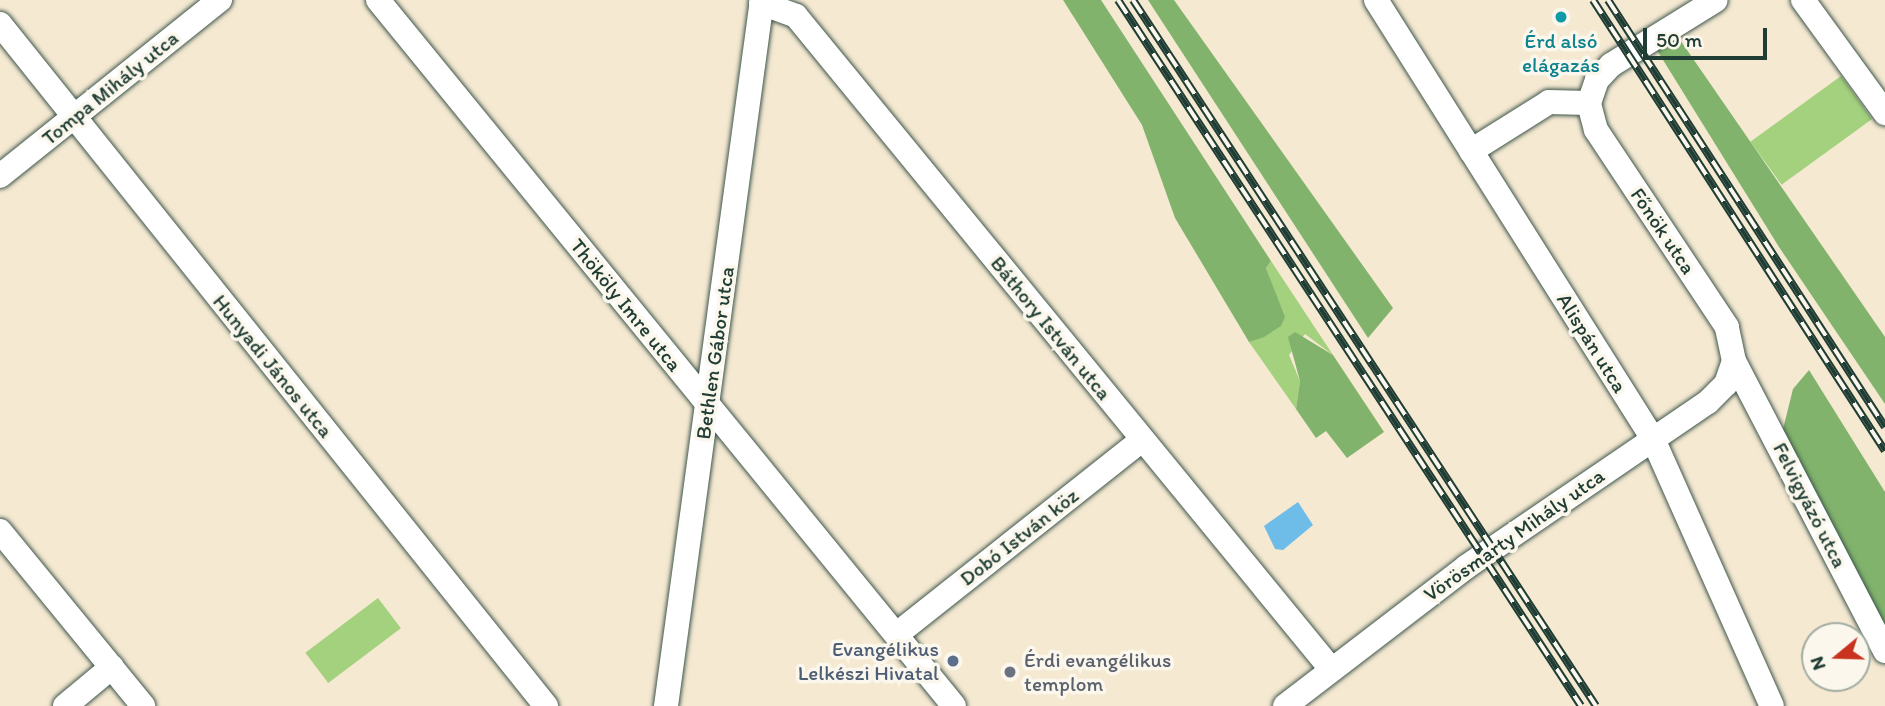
<!DOCTYPE html>
<html>
<head>
<meta charset="utf-8">
<style>
  body { margin:0 }
  #map { position:relative; width:1885px; height:706px; overflow:hidden; background:#f5e9d2; font-family:Itim,sans-serif }
  div>[style] { position:absolute }
  [style*='--x'] { left:calc(var(--x)*1px); top:calc(var(--y)*1px); width:calc(var(--w)*1px); rotate:calc(var(--a)*1deg) }
  .green>* { inset:0; background:#a3d17e; transform-origin:0 0 }
  .forest>* { inset:0; background:#82b36d }
  .water>* { inset:0; background:#6ebce8 }
  .roads { filter:drop-shadow(0 0 2px #3f574c) drop-shadow(0 0 2px #3f574c) }
  .minor>* { height:24px; margin:-12px; padding:0 12px; transform-origin:12px; border-radius:12px; background:#fff }
  .rail>* { height:8px; margin-top:-4px; transform-origin:0; background:repeating-linear-gradient(90deg,#fbf7ec 0 16px,#1f3d34 0 32px); box-sizing:border-box; border-block:2px solid #1f3d34 }
  .dots>* { width:19px; height:19px; translate:-50% -50%; box-sizing:border-box; border:4px solid #fbf7ec; border-radius:50% }
  span { translate:-50% -50%; white-space:nowrap; text-align:center; line-height:1.15; -webkit-text-stroke:7px #fbf7ec; paint-order:stroke }
  .culture-label { font-size:21px; color:#0d838f }
  .street-label { font-size:21px; color:#1f3d34 }
  .service-label { font-size:21px; color:#4e5e75 }
  .right { translate:-100% -50%; text-align:right }
  .worship-label { font-size:21px; color:#5b616d }
  .left { translate:0 -50%; text-align:left }
  .north { position:absolute; left:1801px; top:622px; width:70px; height:70px; box-sizing:border-box; background:#fbf7ec; border:2px solid #a3ada2; border-radius:50%; rotate:251deg; font-size:19px; font-weight:700; line-height:28px; text-align:center; color:#1f3d34 }
  .north::after { content:''; display:block; margin:auto; width:24px; height:32px; background:#c8321e; clip-path:polygon(50% 0,100% 100%,50% 72%,0 100%) }
  .scale { position:absolute; left:1643px; top:28px; width:124px; height:32px; box-sizing:border-box; border:4px solid #1f3d34; border-top:0; padding-left:9px; font-size:21px; line-height:24px; white-space:nowrap; color:#1f3d34; -webkit-text-stroke:5px #fbf7ec; paint-order:stroke }
</style>
</head>
<body>
<div id="map">
  <div class="green">
    <div style="left:1841px;top:76px;width:53px;height:112px;rotate:54deg"></div>
    <div style="clip-path:polygon(1271px 261px,1333px 355px,1305px 334px,1289px 355px,1300px 381px,1296px 409px,1249px 342px,1280px 326px,1284px 317px,1266px 268px)"></div>
    <div style="left:378px;top:598px;width:38px;height:91px;rotate:53deg"></div>
  </div>
  <div class="forest">
    <div style="clip-path:polygon(1063px 0,1101px 0,1271px 261px,1266px 268px,1285px 317px,1281px 326px,1264px 337px,1249px 342px,1175px 218px,1142px 125px)"></div>
    <div style="clip-path:polygon(1148px 0,1174px 0,1393px 308px,1368px 338px)"></div>
    <div style="clip-path:polygon(1676px 34px,1885px 337px,1885px 404px,1779px 247px,1655px 47px)"></div>
    <div style="clip-path:polygon(1295px 332px,1333px 355px,1384px 432px,1347px 458px,1326px 431px,1316px 438px,1296px 409px,1300px 381px,1288px 337px)"></div>
    <div style="clip-path:polygon(1809px 370px,1885px 492px,1885px 636px,1781px 437px,1793px 389px)"></div>
  </div>
  <div class="water">
    <div style="clip-path:polygon(1298px 502px,1313px 525px,1283px 550px,1275px 549px,1264px 526px)"></div>
  </div>
  <div class="roads">
    <div class="minor">
      <div style="--x:378;--y:0;--w:911;--a:50.79"></div>
      <div style="--x:1376;--y:0;--w:519;--a:57.75"></div>
      <div style="--x:1653;--y:439;--w:292;--a:66"></div>
      <div style="--x:1803;--y:0;--w:140;--a:54"></div>
      <div style="--x:761;--y:3;--w:37;--a:20"></div>
      <div style="--x:796;--y:16;--w:844;--a:50.67"></div>
      <div style="--x:0;--y:24;--w:874;--a:51.32"></div>
      <div style="--x:1471;--y:151;--w:92;--a:-32.1"></div>
      <div style="--x:1549;--y:102;--w:40;--a:1.4"></div>
      <div style="--x:0;--y:176;--w:282;--a:-38.7"></div>
      <div style="--x:1734;--y:361;--w:327;--a:62.5"></div>
      <div style="--x:0;--y:531;--w:226;--a:50.7"></div>
      <div style="--x:897;--y:634;--w:313;--a:-38.4"></div>
      <div style="--x:65;--y:706;--w:61;--a:-39.7"></div>
      <div style="--x:666;--y:706;--w:712;--a:-82.26"></div>
      <div style="--x:1285;--y:706;--w:228;--a:-37.5"></div>
      <div style="--x:1466;--y:567;--w:293;--a:-34.3"></div>
      <div style="--x:1708;--y:402;--w:25;--a:-45"></div>
      <div style="--x:1726;--y:384;--w:24;--a:-71"></div>
      <div style="--x:1734;--y:361;--w:35;--a:-102"></div>
      <div style="--x:1727;--y:327;--w:237;--a:-123.6"></div>
      <div style="--x:1596;--y:130;--w:28;--a:-105"></div>
      <div style="--x:1589;--y:103;--w:24;--a:-71"></div>
      <div style="--x:1597;--y:80;--w:21;--a:-47"></div>
      <div style="--x:1611;--y:65;--w:123;--a:-31.8"></div>
    </div>
  </div>
  <div class="rail">
    <div style="--x:1118;--y:0;--w:844;--a:56.74"></div>
    <div style="--x:1133;--y:0;--w:844;--a:56.74"></div>
    <div style="--x:1593;--y:0;--w:537;--a:57.08"></div>
    <div style="--x:1608;--y:0;--w:509;--a:57.03"></div>
  </div>
  <div class="dots">
    <div style="left:1561px;top:17px;background:#0f9aa8"></div>
    <div style="left:953px;top:661px;background:#5c6f8a"></div>
    <div style="left:1010px;top:672px;background:#6b7280"></div>
  </div>
  <div class="culture-label">
    <span style="left:1561px;top:53px">Érd alsó<br>elágazás</span>
  </div>
  <div class="street-label">
    <span style="left:110px;top:88px;rotate:-39deg">Tompa Mihály utca</span>
    <span style="left:1663px;top:231px;rotate:56deg">Főnök utca</span>
    <span style="left:626px;top:305px;rotate:51deg">Thököly Imre utca</span>
    <span style="left:1051px;top:328px;rotate:51deg">Báthory István utca</span>
    <span style="left:1592px;top:343px;rotate:58deg">Alispán utca</span>
    <span style="left:715px;top:353px;rotate:-82deg">Bethlen Gábor utca</span>
    <span style="left:273px;top:366px;rotate:51deg">Hunyadi János utca</span>
    <span style="left:1810px;top:505px;rotate:63deg">Felvigyázó utca</span>
    <span style="left:1514px;top:535px;rotate:-35deg">Vörösmarty Mihály utca</span>
    <span style="left:1019px;top:537px;rotate:-38deg">Dobó István köz</span>
  </div>
  <div class="service-label">
    <span class="right" style="left:939px;top:661px">Evangélikus<br>Lelkészi Hivatal</span>
  </div>
  <div class="worship-label">
    <span class="left" style="left:1024px;top:672px">Érdi evangélikus<br>templom</span>
  </div>
  <div class="north">N</div>
  <div class="scale">50 m</div>
</div>
</body>
</html>
